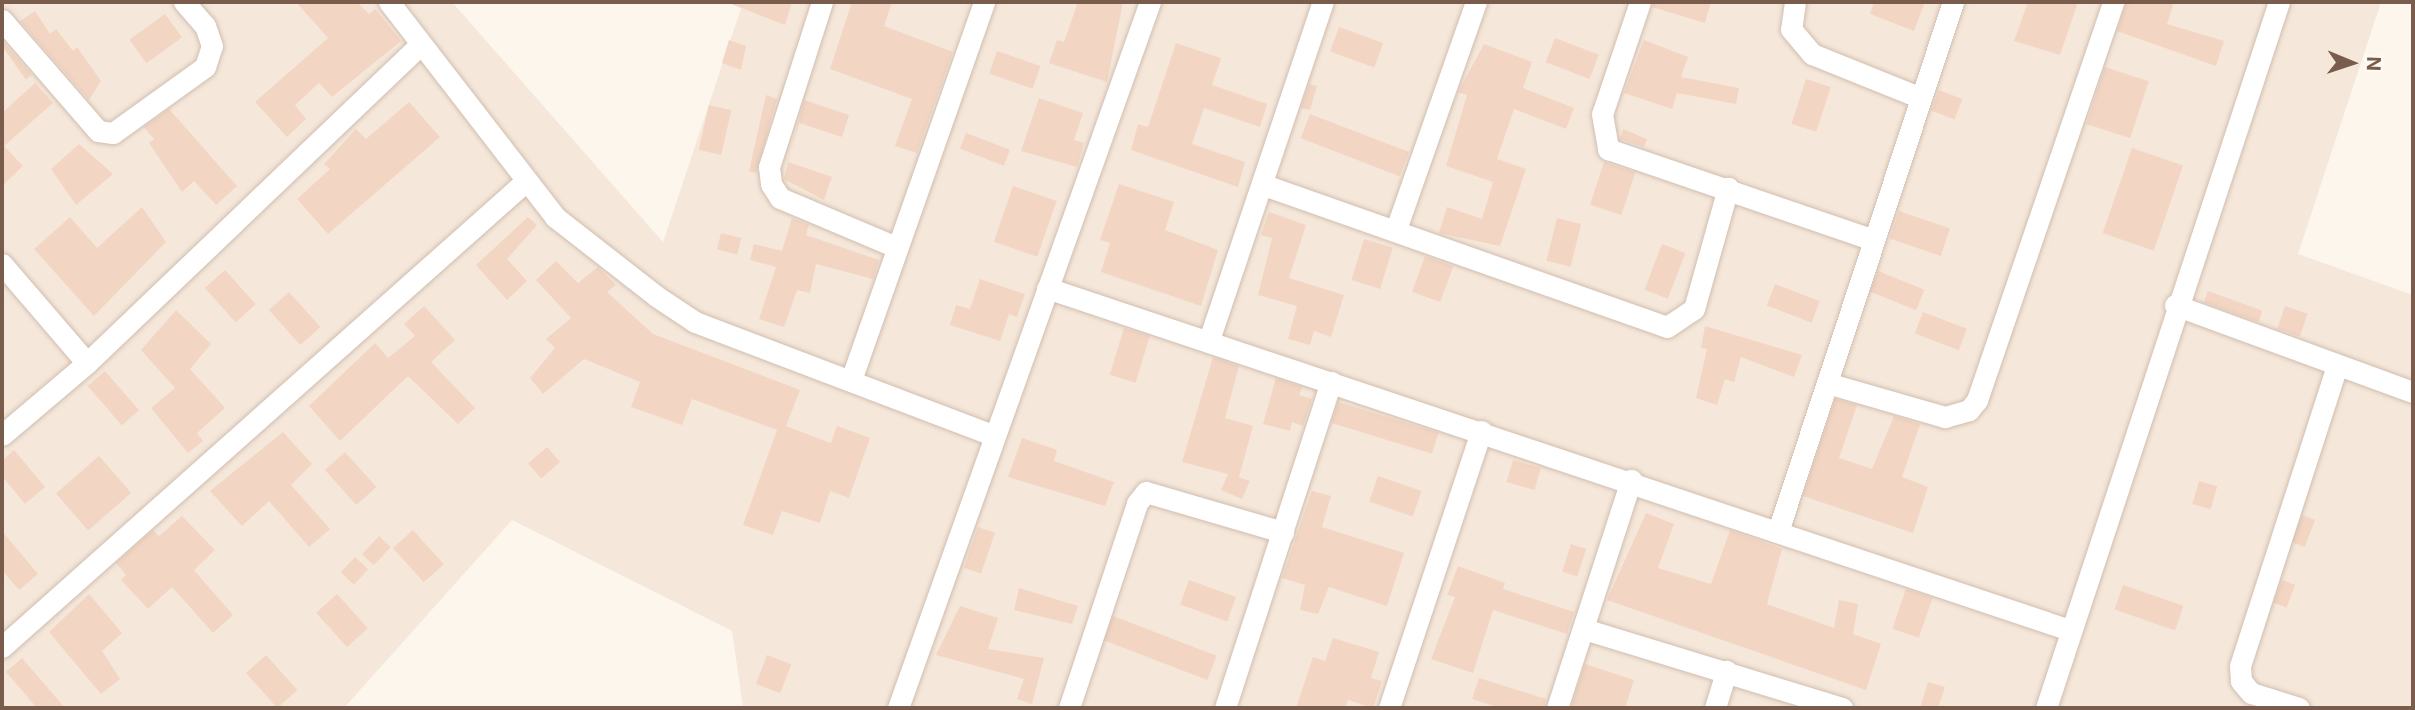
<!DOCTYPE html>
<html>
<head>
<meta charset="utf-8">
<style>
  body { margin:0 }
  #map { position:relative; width:2415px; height:710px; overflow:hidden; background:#fdf6ec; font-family:Inter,sans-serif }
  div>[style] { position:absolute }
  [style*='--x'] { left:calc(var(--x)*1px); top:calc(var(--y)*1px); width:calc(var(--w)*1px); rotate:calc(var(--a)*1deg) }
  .residential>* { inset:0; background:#f5e8da }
  .building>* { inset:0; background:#f3d5c3; transform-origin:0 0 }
  .roads { filter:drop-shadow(0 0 2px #d1beb0) drop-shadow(0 0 2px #d1beb0) }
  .minor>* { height:21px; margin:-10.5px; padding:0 10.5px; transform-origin:10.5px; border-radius:10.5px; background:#fff }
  span { translate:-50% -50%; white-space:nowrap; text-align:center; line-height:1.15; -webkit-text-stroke:6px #fffaf3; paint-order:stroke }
  .frame { position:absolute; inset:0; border:4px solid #7a5c4d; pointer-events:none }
  .north { position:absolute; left:2317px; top:28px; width:70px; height:70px; -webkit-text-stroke:5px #fffaf3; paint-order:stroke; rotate:92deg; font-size:19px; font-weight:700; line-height:28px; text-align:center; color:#7a5c4d }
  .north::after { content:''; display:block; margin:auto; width:24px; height:32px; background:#7a5c4d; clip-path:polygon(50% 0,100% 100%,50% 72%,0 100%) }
</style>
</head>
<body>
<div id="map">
  <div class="residential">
    <div style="clip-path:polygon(2px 2px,452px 2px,663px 242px,743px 2px,2381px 2px,2298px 254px,2413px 295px,2413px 708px,743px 708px,732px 631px,512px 520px,344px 708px,2px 708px)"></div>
  </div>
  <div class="building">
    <div style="clip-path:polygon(296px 2px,357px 2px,369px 14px,375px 9px,401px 41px,332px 97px,319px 83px,295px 105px,306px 119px,287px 137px,255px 102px,328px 38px)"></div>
    <div style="clip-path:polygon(726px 2px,792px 2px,785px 25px)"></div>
    <div style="clip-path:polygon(852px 2px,892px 2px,884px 26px,953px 52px,917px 153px,895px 146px,912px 99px,830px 69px)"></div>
    <div style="clip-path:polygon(1078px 2px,1123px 2px,1107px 82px,1049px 63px,1057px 40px,1064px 42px)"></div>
    <div style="clip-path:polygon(1653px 2px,1711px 2px,1705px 23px,1652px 7px)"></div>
    <div style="clip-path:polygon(1874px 2px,1925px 2px,1914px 31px,1870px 14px)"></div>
    <div style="clip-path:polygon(2028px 2px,2078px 2px,2060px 55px,2014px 41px)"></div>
    <div style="clip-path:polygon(2126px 2px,2174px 2px,2167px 24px,2224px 41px,2216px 66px,2117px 31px)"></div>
    <div style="clip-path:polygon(35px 11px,50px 34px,56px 29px,73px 51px,77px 47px,101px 81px,89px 100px,20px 21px)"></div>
    <div style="left:165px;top:14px;width:29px;height:44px;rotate:54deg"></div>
    <div style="left:1339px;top:27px;width:47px;height:26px;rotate:20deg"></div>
    <div style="left:1555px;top:38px;width:47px;height:26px;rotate:21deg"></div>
    <div style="clip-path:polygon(2px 40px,32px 75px,26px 80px,2px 46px)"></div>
    <div style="clip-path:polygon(729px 40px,746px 46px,741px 70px,722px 63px)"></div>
    <div style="clip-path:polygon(1644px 40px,1688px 57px,1681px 77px,1739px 88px,1736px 104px,1677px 93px,1672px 109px,1624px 93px)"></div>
    <div style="clip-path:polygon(1176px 43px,1221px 58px,1212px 85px,1267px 104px,1260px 127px,1204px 108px,1192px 144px,1245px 162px,1238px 187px,1131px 150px,1138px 124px,1148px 127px)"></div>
    <div style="clip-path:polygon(1484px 44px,1532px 62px,1523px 88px,1574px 108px,1566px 129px,1514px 109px,1497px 159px,1526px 169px,1500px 246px,1439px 233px,1447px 207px,1482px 219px,1493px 182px,1446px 166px,1467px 95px,1458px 92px)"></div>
    <div style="left:997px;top:51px;width:46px;height:24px;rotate:19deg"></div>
    <div style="left:2105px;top:67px;width:46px;height:60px;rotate:18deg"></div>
    <div style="left:1806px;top:79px;width:26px;height:47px;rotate:18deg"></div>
    <div style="clip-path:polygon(35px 83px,53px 103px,4px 146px,23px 166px,2px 186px,2px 113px)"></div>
    <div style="clip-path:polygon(1309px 84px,1317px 86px,1310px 110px,1301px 108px)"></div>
    <div style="left:1939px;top:90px;width:25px;height:22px;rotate:21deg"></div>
    <div style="clip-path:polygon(766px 95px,777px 99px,756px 173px,749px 171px)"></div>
    <div style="clip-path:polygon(1039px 98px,1083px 113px,1074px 140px,1084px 143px,1077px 167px,1021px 151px)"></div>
    <div style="clip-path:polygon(804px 100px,849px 115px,842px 137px,799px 123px,788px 162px,832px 177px,824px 200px,784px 179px)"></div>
    <div style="clip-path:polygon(409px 102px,440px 137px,328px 234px,297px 199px,330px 169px,324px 164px,356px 129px,366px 139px)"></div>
    <div style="left:709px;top:105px;width:23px;height:46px;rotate:13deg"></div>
    <div style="clip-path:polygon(169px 109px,237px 186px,216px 205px,194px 181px,182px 192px,149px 143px,154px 139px,144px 127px)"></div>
    <div style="left:1310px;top:114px;width:106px;height:26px;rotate:21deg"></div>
    <div style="clip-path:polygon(1623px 129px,1647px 139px,1644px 147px,1620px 139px)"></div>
    <div style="left:966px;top:133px;width:47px;height:17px;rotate:21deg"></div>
    <div style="clip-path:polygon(79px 144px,113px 174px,76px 205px,51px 169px)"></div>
    <div style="left:2132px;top:148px;width:54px;height:90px;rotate:19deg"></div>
    <div style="left:1604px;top:162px;width:33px;height:45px;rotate:18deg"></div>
    <div style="clip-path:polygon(1119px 184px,1174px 202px,1165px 230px,1218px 250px,1201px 306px,1101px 272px,1110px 243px,1100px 240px)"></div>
    <div style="left:1013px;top:186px;width:46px;height:59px;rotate:19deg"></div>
    <div style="clip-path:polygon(142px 207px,166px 242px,94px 316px,34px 249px,70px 217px,97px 248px)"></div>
    <div style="left:1899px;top:211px;width:54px;height:29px;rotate:19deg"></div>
    <div style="clip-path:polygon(1269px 212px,1306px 225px,1289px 278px,1344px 295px,1331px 337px,1314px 331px,1310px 345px,1288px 339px,1297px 306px,1258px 295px,1272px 238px,1261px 235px)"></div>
    <div style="clip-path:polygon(528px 217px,537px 225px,507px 259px,527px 281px,507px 300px,476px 265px)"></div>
    <div style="clip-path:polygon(792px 218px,809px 225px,806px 235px,879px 260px,873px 279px,816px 264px,810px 293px,797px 290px,784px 327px,759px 319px,776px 267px,750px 260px,754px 244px,782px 251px)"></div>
    <div style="left:1557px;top:218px;width:25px;height:44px;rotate:14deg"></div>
    <div style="left:721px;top:233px;width:21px;height:17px;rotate:14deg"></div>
    <div style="left:1364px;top:239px;width:30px;height:43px;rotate:17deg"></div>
    <div style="left:1662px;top:244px;width:25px;height:49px;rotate:21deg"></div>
    <div style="left:1425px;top:256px;width:30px;height:38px;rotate:20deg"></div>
    <div style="clip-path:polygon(556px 261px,578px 283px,598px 267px,616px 285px,607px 292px,653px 334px,800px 390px,786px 426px,831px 443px,837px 426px,870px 438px,849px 498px,830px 491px,820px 523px,782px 511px,773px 535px,743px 525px,777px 430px,692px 399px,682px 425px,631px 407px,640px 382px,584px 359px,543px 394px,530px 378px,555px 348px,546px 339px,571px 318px,536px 280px)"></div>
    <div style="left:225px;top:270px;width:46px;height:27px;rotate:48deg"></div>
    <div style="left:1878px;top:271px;width:50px;height:22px;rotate:22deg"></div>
    <div style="clip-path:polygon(980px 279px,1025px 294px,1017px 317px,1009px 314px,1000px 341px,950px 325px,956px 305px,970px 309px)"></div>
    <div style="left:1775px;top:284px;width:48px;height:23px;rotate:21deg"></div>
    <div style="left:2208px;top:291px;width:58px;height:12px;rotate:20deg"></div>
    <div style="left:289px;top:292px;width:47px;height:27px;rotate:48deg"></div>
    <div style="clip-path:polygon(424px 306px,455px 340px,431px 362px,475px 408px,458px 424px,408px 376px,340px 441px,309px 406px,375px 343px,388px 358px,415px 336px,404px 324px)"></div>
    <div style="left:2285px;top:306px;width:24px;height:24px;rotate:19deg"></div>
    <div style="clip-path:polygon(176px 310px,211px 344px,190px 369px,225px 408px,197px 433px,203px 441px,188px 453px,151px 408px,175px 388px,141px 350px)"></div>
    <div style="left:1923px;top:312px;width:47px;height:23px;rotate:21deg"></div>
    <div style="clip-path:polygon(1705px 326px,1802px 355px,1794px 377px,1741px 357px,1734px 382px,1725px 379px,1717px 405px,1696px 398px,1707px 349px,1701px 348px)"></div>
    <div style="left:1124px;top:328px;width:27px;height:49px;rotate:17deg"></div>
    <div style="clip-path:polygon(1213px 357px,1239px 366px,1225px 418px,1253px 426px,1239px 477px,1250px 481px,1242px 499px,1221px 490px,1228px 474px,1182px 462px)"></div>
    <div style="left:105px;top:371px;width:52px;height:23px;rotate:49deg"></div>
    <div style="clip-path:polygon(1276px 378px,1302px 387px,1299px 395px,1312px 399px,1303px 426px,1292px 422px,1290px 431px,1263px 424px)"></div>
    <div style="clip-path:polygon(1835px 399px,1857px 405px,1839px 458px,1872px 469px,1894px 416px,1920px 424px,1902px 477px,1928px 487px,1913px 533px,1803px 496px)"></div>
    <div style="left:1338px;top:402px;width:105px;height:22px;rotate:17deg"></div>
    <div style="clip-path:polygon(283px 432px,312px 464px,291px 485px,330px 529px,309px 547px,269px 501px,242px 526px,210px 491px)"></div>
    <div style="clip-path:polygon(1022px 438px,1057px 450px,1054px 461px,1114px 482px,1105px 506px,1008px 477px)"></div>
    <div style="left:547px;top:447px;width:20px;height:25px;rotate:49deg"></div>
    <div style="clip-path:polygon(14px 450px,45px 487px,25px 504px,2px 476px,2px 461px)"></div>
    <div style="left:345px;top:452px;width:47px;height:27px;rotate:48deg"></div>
    <div style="left:99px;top:456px;width:49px;height:57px;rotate:49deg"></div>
    <div style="left:1513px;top:460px;width:29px;height:23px;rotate:16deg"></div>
    <div style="left:1378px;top:476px;width:46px;height:27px;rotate:19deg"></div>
    <div style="left:2199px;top:481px;width:19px;height:24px;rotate:16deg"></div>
    <div style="clip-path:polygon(1312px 491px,1331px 496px,1322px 527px,1404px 553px,1387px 606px,1329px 587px,1318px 614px,1300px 610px,1305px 585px,1282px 578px)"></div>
    <div style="clip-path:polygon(1646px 513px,1674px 524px,1658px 568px,1711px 584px,1730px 530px,1782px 549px,1767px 604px,1834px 628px,1839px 600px,1858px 604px,1853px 634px,1881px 644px,1866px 690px,1607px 600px)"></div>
    <div style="left:2302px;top:515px;width:14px;height:29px;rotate:21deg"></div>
    <div style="clip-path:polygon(182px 516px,215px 550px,194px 570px,233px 615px,213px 633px,172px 587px,148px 609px,121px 580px,126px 575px,116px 563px,153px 530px,159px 536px)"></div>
    <div style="left:978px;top:527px;width:18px;height:43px;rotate:19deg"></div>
    <div style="left:413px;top:530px;width:46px;height:27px;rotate:48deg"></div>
    <div style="clip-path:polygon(2px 531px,38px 574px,19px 590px,2px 570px)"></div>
    <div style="left:379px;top:536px;width:16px;height:25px;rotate:43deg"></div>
    <div style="left:1571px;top:544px;width:16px;height:29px;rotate:18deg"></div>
    <div style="left:355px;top:557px;width:18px;height:21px;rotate:43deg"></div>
    <div style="clip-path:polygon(1458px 566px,1505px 583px,1503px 589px,1574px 612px,1567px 634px,1493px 610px,1473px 673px,1431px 659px,1455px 597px,1447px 595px)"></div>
    <div style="left:1189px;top:580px;width:50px;height:26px;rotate:20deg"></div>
    <div style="left:2282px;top:580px;width:14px;height:24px;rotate:21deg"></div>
    <div style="left:2123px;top:585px;width:64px;height:26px;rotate:19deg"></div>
    <div style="clip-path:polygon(1019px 588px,1078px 606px,1072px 624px,1014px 610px)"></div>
    <div style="left:1906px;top:589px;width:28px;height:42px;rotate:19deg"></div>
    <div style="clip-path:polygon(89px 594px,122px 633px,102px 651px,120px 679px,101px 694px,49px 632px)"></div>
    <div style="left:337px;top:594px;width:46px;height:28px;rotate:48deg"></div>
    <div style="clip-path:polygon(960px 606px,998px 618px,988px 649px,1044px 658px,1032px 704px,1017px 699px,1024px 679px,936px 655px)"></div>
    <div style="left:1113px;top:616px;width:111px;height:26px;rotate:21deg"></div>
    <div style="clip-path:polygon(1333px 638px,1379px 652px,1371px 678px,1382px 681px,1373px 708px,1348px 700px,1345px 708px,1296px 708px,1313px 657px,1325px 661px)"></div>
    <div style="left:266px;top:655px;width:47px;height:27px;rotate:48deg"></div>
    <div style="left:767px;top:655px;width:26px;height:31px;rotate:21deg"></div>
    <div style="clip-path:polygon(22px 658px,65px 708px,37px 708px,6px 672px)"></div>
    <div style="clip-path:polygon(1585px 664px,1634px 680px,1625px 708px,1571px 708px)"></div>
    <div style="clip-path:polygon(1479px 678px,1546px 699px,1544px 708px,1500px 708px,1472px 699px)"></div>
    <div style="clip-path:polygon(1928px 682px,1945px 687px,1938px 708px,1920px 708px)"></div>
  </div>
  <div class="roads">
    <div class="minor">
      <div style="--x:389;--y:2;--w:272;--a:52.3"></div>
      <div style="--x:555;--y:217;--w:128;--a:38"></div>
      <div style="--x:656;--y:296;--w:47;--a:33.7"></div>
      <div style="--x:695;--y:322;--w:319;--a:20.8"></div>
      <div style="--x:822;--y:2;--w:173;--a:107.8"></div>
      <div style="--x:769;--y:167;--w:17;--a:83"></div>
      <div style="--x:771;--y:184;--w:17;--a:57"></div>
      <div style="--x:780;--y:198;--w:126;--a:22.9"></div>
      <div style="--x:1640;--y:2;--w:118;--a:108.7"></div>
      <div style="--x:1602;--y:114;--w:36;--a:80"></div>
      <div style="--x:1608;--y:149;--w:278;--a:18.9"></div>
      <div style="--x:1795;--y:2;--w:27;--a:98"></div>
      <div style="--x:1791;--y:29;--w:33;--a:50"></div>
      <div style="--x:1812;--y:54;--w:115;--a:21.9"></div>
      <div style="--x:2;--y:20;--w:147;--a:49.1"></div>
      <div style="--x:98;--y:131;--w:15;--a:8"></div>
      <div style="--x:113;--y:133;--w:113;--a:-35.7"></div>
      <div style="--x:205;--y:67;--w:22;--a:-72"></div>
      <div style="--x:212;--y:46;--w:21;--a:-109"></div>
      <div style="--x:205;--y:26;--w:32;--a:-131"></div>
      <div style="--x:1264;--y:185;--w:427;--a:19.4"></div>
      <div style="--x:1667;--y:327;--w:32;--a:-34"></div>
      <div style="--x:1694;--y:309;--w:126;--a:-74.3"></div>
      <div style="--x:1396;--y:229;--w:241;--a:-70.6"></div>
      <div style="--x:2;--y:264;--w:130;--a:49.4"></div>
      <div style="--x:87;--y:363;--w:111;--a:139.7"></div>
      <div style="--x:1047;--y:288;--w:1079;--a:18.49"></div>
      <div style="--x:2175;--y:305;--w:253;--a:20.1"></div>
      <div style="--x:1209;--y:340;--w:357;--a:-71.4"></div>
      <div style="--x:87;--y:363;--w:462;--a:-43.7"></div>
      <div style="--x:851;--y:380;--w:401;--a:-70.6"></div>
      <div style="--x:1827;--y:383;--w:123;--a:16.1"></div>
      <div style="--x:1945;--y:417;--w:25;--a:-16"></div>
      <div style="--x:1969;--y:410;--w:13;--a:-51"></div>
      <div style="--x:1977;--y:400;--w:421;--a:-71.1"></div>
      <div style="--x:1779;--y:528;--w:554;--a:-71.7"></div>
      <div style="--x:1584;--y:629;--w:270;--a:17"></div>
      <div style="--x:2;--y:647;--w:701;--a:-41.65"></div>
      <div style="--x:898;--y:708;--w:750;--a:-70.36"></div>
      <div style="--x:1069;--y:708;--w:216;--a:-71.6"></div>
      <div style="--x:1137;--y:503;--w:14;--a:-51"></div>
      <div style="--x:1146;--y:492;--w:143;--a:16.3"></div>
      <div style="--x:1225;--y:708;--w:343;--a:-72"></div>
      <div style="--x:1389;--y:708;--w:292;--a:-71.6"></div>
      <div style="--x:1557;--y:708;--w:240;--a:-72"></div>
      <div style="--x:1715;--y:708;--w:39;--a:-73"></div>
      <div style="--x:2046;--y:708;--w:743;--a:-71.74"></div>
      <div style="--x:2299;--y:708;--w:50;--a:-162.6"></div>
      <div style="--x:2251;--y:693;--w:16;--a:-130"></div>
      <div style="--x:2241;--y:681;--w:15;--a:-94"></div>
      <div style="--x:2240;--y:666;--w:315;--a:-72.1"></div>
    </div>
  </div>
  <div class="frame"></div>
  <div class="north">N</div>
</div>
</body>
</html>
